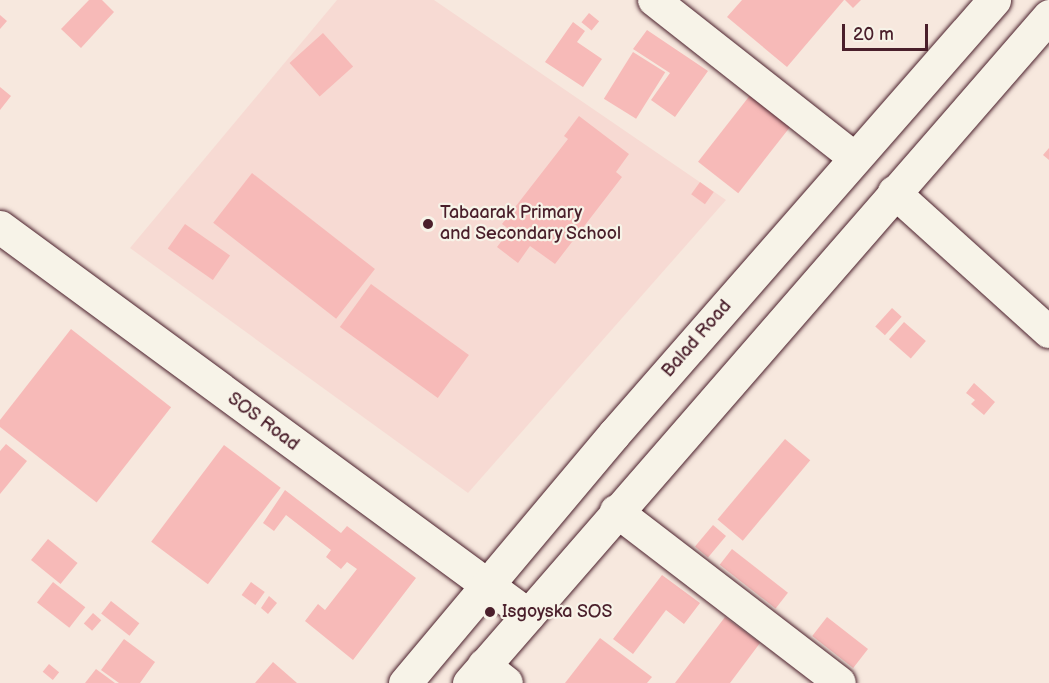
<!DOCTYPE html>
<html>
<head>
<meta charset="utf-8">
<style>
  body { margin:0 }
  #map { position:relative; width:1049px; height:683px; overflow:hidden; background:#f7e8de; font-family:"Balsamiq Sans",sans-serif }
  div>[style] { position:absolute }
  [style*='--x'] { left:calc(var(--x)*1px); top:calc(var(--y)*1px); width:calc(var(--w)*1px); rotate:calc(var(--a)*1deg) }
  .built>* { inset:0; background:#f7dad3 }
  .building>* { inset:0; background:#f7bab8; transform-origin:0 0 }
  .roads { filter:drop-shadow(0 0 2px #4a1f2b) drop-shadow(0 0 2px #4a1f2b) }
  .street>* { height:32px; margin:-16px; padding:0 16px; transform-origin:16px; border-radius:16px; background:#f7f3e8 }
  .secondary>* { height:33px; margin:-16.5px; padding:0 16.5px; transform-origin:16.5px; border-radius:16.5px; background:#f7f3e8 }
  .highway>* { height:33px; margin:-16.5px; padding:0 16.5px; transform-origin:16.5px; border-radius:16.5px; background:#f7f3e8 }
  .dots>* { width:16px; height:16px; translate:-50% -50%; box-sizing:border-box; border:3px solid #f7f3e8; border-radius:50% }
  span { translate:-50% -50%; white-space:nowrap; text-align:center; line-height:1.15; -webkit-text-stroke:4.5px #f7f3e8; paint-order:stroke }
  .poi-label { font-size:18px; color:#4a1f2b }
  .left { translate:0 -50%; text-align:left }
  .street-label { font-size:18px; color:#4a1f2b }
  .scale { position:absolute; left:842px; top:24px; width:86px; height:27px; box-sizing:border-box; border:3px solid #4a1f2b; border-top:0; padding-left:8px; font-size:18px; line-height:21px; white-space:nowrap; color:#4a1f2b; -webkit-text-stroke:4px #f7f3e8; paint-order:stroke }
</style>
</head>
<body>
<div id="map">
  <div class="built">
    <div style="clip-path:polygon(337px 0,434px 0,726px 200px,468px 493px,130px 248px)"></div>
  </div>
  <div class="building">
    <div style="clip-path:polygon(89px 0,102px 0,114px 12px,81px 48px,61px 29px)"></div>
    <div style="clip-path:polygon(742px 0,844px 0,787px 67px,727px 17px)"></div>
    <div style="clip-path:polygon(845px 0,861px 0,853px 8px)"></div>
    <div style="left:589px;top:13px;width:13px;height:12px;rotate:39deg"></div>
    <div style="clip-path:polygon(0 15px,7px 21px,0 29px)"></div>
    <div style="clip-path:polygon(573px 22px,585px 31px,577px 42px,602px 59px,583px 87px,545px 62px)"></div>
    <div style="clip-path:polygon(647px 30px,708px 71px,675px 117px,651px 100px,670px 73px,633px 49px)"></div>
    <div style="left:323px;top:33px;width:45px;height:45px;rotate:48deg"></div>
    <div style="left:633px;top:52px;width:38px;height:55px;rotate:32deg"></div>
    <div style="clip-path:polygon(0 87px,11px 96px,0 110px)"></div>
    <div style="left:751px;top:94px;width:51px;height:86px;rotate:38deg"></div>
    <div style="clip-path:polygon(579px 116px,629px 154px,616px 172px,622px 177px,555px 264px,530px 246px,518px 263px,497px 247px,510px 230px,502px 224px,568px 139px,564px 136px)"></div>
    <div style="clip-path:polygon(1049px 148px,1049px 160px,1043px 155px)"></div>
    <div style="left:252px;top:173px;width:156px;height:63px;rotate:38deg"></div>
    <div style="left:700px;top:182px;width:17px;height:15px;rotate:36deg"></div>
    <div style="left:185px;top:224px;width:55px;height:30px;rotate:35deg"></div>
    <div style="left:371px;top:284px;width:121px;height:53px;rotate:36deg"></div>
    <div style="left:892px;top:308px;width:13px;height:25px;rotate:42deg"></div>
    <div style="left:904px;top:322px;width:29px;height:23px;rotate:41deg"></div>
    <div style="left:71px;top:329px;width:127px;height:121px;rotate:38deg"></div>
    <div style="clip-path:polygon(974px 383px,995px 402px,984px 415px,971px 404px,975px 400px,966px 393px)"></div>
    <div style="left:785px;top:439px;width:33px;height:105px;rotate:40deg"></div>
    <div style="clip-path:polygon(6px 444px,27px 461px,0 494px,0 451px)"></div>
    <div style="left:224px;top:445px;width:71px;height:121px;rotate:37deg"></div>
    <div style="clip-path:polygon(285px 490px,341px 533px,347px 526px,416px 578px,353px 660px,305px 621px,318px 604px,325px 610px,357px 569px,347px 562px,341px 569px,326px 557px,331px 550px,286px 515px,274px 531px,263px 523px)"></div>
    <div style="left:713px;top:525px;width:17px;height:28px;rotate:40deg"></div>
    <div style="left:48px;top:539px;width:38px;height:27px;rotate:39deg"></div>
    <div style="left:732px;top:549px;width:71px;height:20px;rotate:38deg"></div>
    <div style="clip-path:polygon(662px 575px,700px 603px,684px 624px,666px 610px,633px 654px,613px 639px)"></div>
    <div style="left:53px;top:582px;width:41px;height:26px;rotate:38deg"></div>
    <div style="left:251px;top:582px;width:17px;height:16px;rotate:36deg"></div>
    <div style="clip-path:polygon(269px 596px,277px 603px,268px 614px,261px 608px)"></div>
    <div style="left:111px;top:601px;width:36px;height:16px;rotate:38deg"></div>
    <div style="left:93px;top:613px;width:11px;height:14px;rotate:41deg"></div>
    <div style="clip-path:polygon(725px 617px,760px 643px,730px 683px,675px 683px)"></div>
    <div style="left:827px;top:617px;width:52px;height:24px;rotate:38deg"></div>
    <div style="clip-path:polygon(600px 638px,652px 677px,647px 683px,565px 683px)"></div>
    <div style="clip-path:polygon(124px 639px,155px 662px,140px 683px,119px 683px,101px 670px)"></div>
    <div style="clip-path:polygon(273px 662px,297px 683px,255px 683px)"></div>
    <div style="left:49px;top:664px;width:13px;height:10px;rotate:39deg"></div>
    <div style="clip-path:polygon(96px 669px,115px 683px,85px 683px)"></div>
  </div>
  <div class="roads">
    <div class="street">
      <div style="--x:654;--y:0;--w:256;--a:38.2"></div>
      <div style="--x:894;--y:192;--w:209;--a:42.1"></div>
      <div style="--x:616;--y:511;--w:282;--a:37.5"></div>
      <div style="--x:484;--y:665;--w:29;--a:38"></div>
    </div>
    <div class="secondary">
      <div style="--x:0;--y:227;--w:655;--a:36.31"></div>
    </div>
    <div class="highway">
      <div style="--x:405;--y:683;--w:325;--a:-50"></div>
      <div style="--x:614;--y:434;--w:577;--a:-48.8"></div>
      <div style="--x:469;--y:683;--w:884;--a:-48.99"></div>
    </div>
  </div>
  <div class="dots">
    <div style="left:428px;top:224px;background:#4a1f2b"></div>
    <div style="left:490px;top:612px;background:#4a1f2b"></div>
  </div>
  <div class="poi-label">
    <span class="left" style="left:440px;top:224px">Tabaarak Primary<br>and Secondary School</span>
    <span class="left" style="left:502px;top:612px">Isgoyska SOS</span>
  </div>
  <div class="street-label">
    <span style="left:697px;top:339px;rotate:-49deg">Balad Road</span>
    <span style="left:263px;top:422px;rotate:37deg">SOS Road</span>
  </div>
  <div class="scale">20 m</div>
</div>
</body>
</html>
